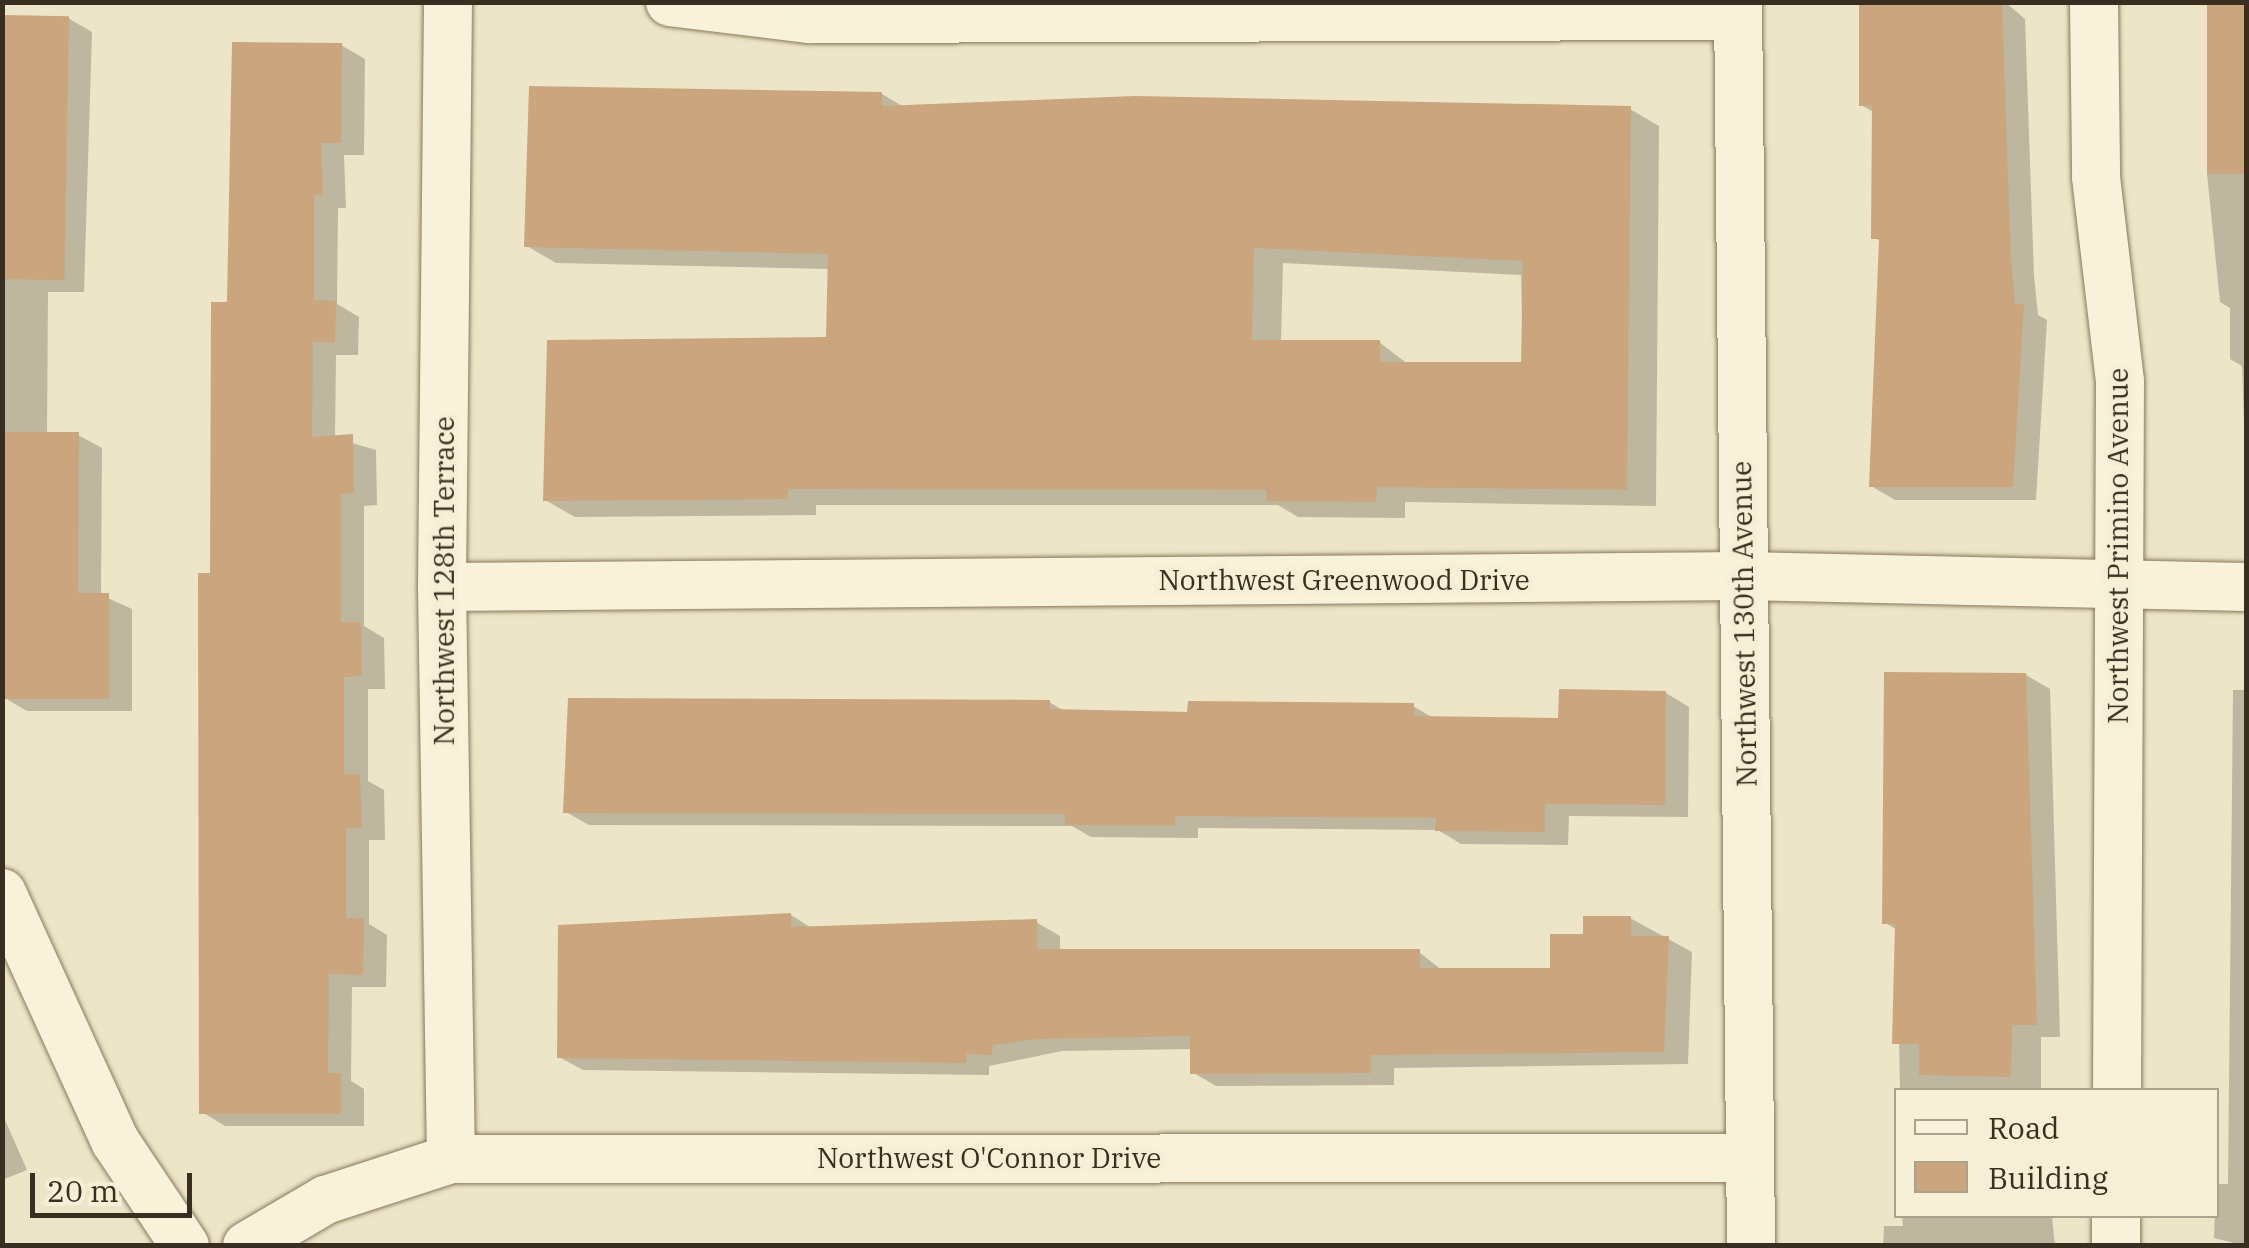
<!DOCTYPE html>
<html>
<head>
<meta charset="utf-8">
<style>
  body { margin:0 }
  #map { position:relative; width:2249px; height:1248px; overflow:hidden; background:#ede5c7; font-family:"IBM Plex Serif",serif }
  div>[style] { position:absolute }
  [style*='--x'] { left:calc(var(--x)*1px); top:calc(var(--y)*1px); width:calc(var(--w)*1px); rotate:calc(var(--a)*1deg) }
  .shadow>* { inset:0; background:#0003 }
  .building>* { inset:0; background:#caa57e; transform-origin:0 0 }
  .roads { filter:drop-shadow(0 0 2px #88785d) drop-shadow(0 0 2px #88785d) }
  .minor>* { height:48px; margin:-24px; padding:0 24px; transform-origin:24px; border-radius:24px; background:#f8f2da }
  span { translate:-50% -50%; white-space:nowrap; text-align:center; line-height:1.15; -webkit-text-stroke:10px #f5efd6; paint-order:stroke }
  .street-label { font-size:28px; color:#392e20 }
  .frame { position:absolute; inset:0; border:5px solid #392e20; pointer-events:none }
  .legend { position:absolute; left:1894px; top:1088px; width:325px; height:130px; box-sizing:border-box; background:#f5efd6; border:2px solid #aaa28d; margin:0; padding:12px 18px; list-style:none; font-size:30px; color:#392e20 }
  .legend li { display:flex; align-items:center; gap:20px; height:50px }
  .legend b { width:50px; border:2px solid #aaa28d }
  .scale { position:absolute; left:30px; top:1173px; width:162px; height:45px; box-sizing:border-box; border:5px solid #392e20; border-top:0; padding-left:12px; font-size:30px; line-height:35px; white-space:nowrap; color:#392e20; -webkit-text-stroke:8px #f5efd6; paint-order:stroke }
</style>
</head>
<body>
<div id="map">
  <div class="shadow">
    <div style="clip-path:polygon(1873px 2px,2005px 2px,2025px 19px,2034px 276px,2038px 315px,2047px 320px,2036px 500px,1895px 500px,1871px 486px,1882px 242px,1874px 237px,1875px 113px,1861px 105px)"></div>
    <div style="clip-path:polygon(2209px 2px,2246px 2px,2246px 485px,2242px 366px,2230px 359px,2230px 308px,2220px 302px,2207px 174px)"></div>
    <div style="clip-path:polygon(2px 18px,68px 18px,92px 32px,84px 292px,48px 292px,47px 435px,78px 435px,102px 448px,101px 595px,132px 609px,132px 711px,27px 711px,3px 697px)"></div>
    <div style="clip-path:polygon(341px 45px,365px 59px,364px 155px,344px 155px,346px 208px,338px 208px,337px 304px,359px 317px,358px 355px,336px 355px,335px 438px,376px 450px,377px 505px,364px 506px,364px 626px,384px 638px,385px 689px,368px 689px,368px 781px,384px 790px,385px 840px,369px 840px,369px 924px,387px 935px,386px 987px,352px 987px,351px 1081px,364px 1089px,364px 1126px,225px 1126px,202px 1112px,213px 575px,229px 305px)"></div>
    <div style="clip-path:polygon(evenodd,882px 94px,904px 107px,1630px 109px,1659px 126px,1656px 506px,1405px 502px,1405px 518px,1298px 517px,1278px 505px,816px 505px,816px 515px,575px 517px,545px 500px,828px 339px,830px 269px,556px 263px,527px 246px,882px 94px,1283px 263px,1521px 275px,1523px 365px,1409px 365px,1379px 342px,1281px 342px,1283px 263px)"></div>
    <div style="clip-path:polygon(2026px 675px,2050px 689px,2060px 1037px,2041px 1037px,2041px 1090px,1900px 1090px,1897px 930px,1884px 922px)"></div>
    <div style="clip-path:polygon(2233px 690px,2246px 690px,2246px 1246px,2214px 1238px,2216px 1184px,2228px 1184px)"></div>
    <div style="clip-path:polygon(1666px 693px,1689px 707px,1688px 817px,1569px 816px,1568px 845px,1461px 844px,1438px 830px,1198px 828px,1198px 838px,1091px 837px,1072px 826px,589px 825px,566px 812px,1049px 702px,1066px 712px,1190px 714px,1413px 706px,1435px 719px,1560px 721px)"></div>
    <div style="clip-path:polygon(791px 915px,813px 929px,1036px 922px,1060px 936px,1060px 951px,1419px 952px,1443px 971px,1553px 971px,1586px 936px,1630px 918px,1692px 952px,1688px 1064px,1394px 1068px,1394px 1085px,1216px 1086px,1192px 1072px,1192px 1049px,1062px 1051px,989px 1066px,989px 1075px,583px 1070px,559px 1057px,691px 919px)"></div>
    <div style="clip-path:polygon(2px 1113px,27px 1170px,2px 1180px)"></div>
    <div style="clip-path:polygon(1902px 1216px,2052px 1216px,2055px 1246px,1883px 1246px,1884px 1226px,1903px 1226px)"></div>
  </div>
  <div class="building">
    <div style="clip-path:polygon(1859px 2px,2002px 3px,2011px 261px,2015px 304px,2024px 304px,2013px 487px,1869px 487px,1879px 239px,1871px 239px,1872px 106px,1859px 106px)"></div>
    <div style="left:2207px;top:2px;width:39px;height:172px"></div>
    <div style="left:2px;top:15px;width:67px;height:264px;rotate:1deg"></div>
    <div style="clip-path:polygon(232px 42px,342px 43px,341px 143px,321px 143px,323px 195px,314px 195px,314px 300px,336px 301px,335px 342px,313px 342px,312px 437px,353px 434px,354px 493px,341px 494px,341px 622px,361px 622px,362px 676px,344px 677px,344px 774px,360px 774px,362px 828px,346px 828px,346px 918px,364px 918px,363px 975px,329px 974px,328px 1073px,341px 1073px,341px 1114px,199px 1114px,198px 573px,210px 573px,211px 302px,227px 302px)"></div>
    <div style="clip-path:polygon(evenodd,529px 86px,882px 92px,882px 106px,1135px 96px,1631px 106px,1627px 490px,1377px 487px,1376px 502px,1266px 501px,1266px 490px,788px 489px,787px 499px,543px 501px,547px 340px,826px 337px,828px 254px,524px 247px,529px 86px,1254px 248px,1523px 261px,1521px 362px,1380px 362px,1380px 340px,1252px 340px,1254px 248px)"></div>
    <div style="clip-path:polygon(2px 432px,79px 432px,78px 593px,109px 593px,109px 699px,2px 699px)"></div>
    <div style="clip-path:polygon(1884px 672px,2026px 673px,2037px 1025px,2012px 1025px,2011px 1077px,1919px 1075px,1919px 1044px,1892px 1044px,1895px 924px,1882px 924px)"></div>
    <div style="clip-path:polygon(1559px 689px,1666px 691px,1665px 805px,1545px 804px,1545px 832px,1435px 831px,1436px 818px,1175px 816px,1175px 826px,1065px 825px,1065px 814px,563px 813px,568px 698px,1050px 700px,1050px 709px,1187px 712px,1188px 701px,1414px 703px,1414px 716px,1558px 718px)"></div>
    <div style="clip-path:polygon(791px 913px,791px 927px,1037px 919px,1037px 949px,1420px 949px,1420px 968px,1550px 968px,1550px 934px,1583px 934px,1583px 916px,1631px 916px,1631px 936px,1669px 936px,1664px 1052px,1371px 1055px,1371px 1073px,1246px 1074px,1190px 1074px,1190px 1036px,1037px 1039px,993px 1045px,992px 1055px,966px 1054px,966px 1063px,557px 1058px,558px 925px)"></div>
  </div>
  <div class="roads">
    <div class="minor">
      <div style="--x:448;--y:2;--w:585;--a:90.59"></div>
      <div style="--x:442;--y:587;--w:572;--a:89.1"></div>
      <div style="--x:670;--y:2;--w:140;--a:7"></div>
      <div style="--x:809;--y:19;--w:929;--a:-0.19"></div>
      <div style="--x:1738;--y:2;--w:1244;--a:89.4"></div>
      <div style="--x:2094;--y:2;--w:175;--a:89.3"></div>
      <div style="--x:2096;--y:177;--w:205;--a:83.3"></div>
      <div style="--x:2120;--y:381;--w:709;--a:90.24"></div>
      <div style="--x:442;--y:587;--w:1301;--a:-0.48"></div>
      <div style="--x:1743;--y:576;--w:503;--a:1.25"></div>
      <div style="--x:2;--y:893;--w:273;--a:65.5"></div>
      <div style="--x:115;--y:1141;--w:126;--a:56.3"></div>
      <div style="--x:247;--y:1246;--w:91;--a:-30.5"></div>
      <div style="--x:325;--y:1200;--w:133;--a:-18"></div>
      <div style="--x:451;--y:1159;--w:1299;--a:-0.04"></div>
      <div style="--x:2116;--y:1246;--w:30;--a:-90"></div>
    </div>
  </div>
  <div class="street-label">
    <span style="left:2118px;top:546px;rotate:-90deg">Northwest Primino Avenue</span>
    <span style="left:1344px;top:580px">Northwest Greenwood Drive</span>
    <span style="left:444px;top:581px;rotate:-90deg">Northwest 128th Terrace</span>
    <span style="left:1744px;top:624px;rotate:-91deg">Northwest 130th Avenue</span>
    <span style="left:989px;top:1158px">Northwest O'Connor Drive</span>
  </div>
  <div class="frame"></div>
  <ul class="legend">
  <li><b style="height:12px;background:#f8f2da"></b>Road</li>
  <li><b style="height:28px;background:#caa57e"></b>Building</li>
  </ul>
  <div class="scale">20 m</div>
</div>
</body>
</html>
